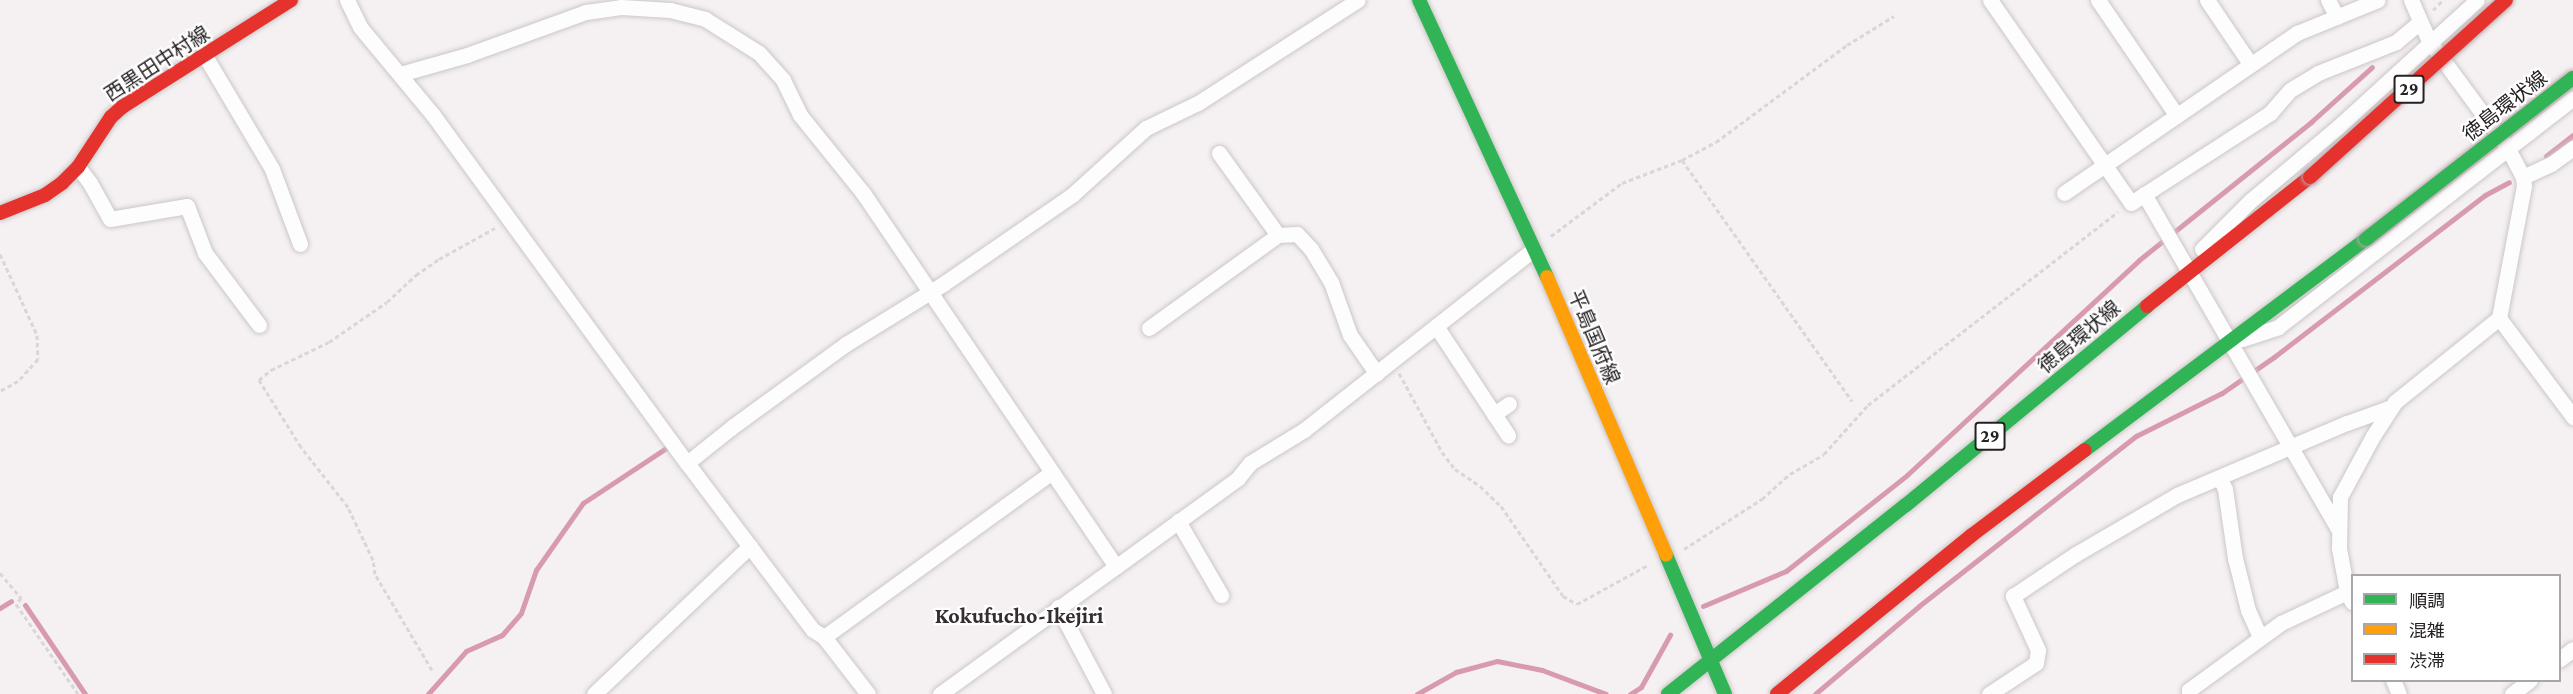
<!DOCTYPE html>
<html>
<head>
<meta charset="utf-8">
<style>
  body { margin:0 }
  #map { position:relative; width:2573px; height:694px; overflow:hidden; background:#f5f0f1; font-family:"Crimson Pro","Noto Sans JP",serif }
  div>[style] { position:absolute }
  [style*='--x'] { left:calc(var(--x)*1px); top:calc(var(--y)*1px); width:calc(var(--w)*1px); rotate:calc(var(--a)*1deg) }
  .stream>* { height:5px; margin:-2.5px; padding:0 2.5px; transform-origin:2.5px; border-radius:2.5px; background:#d89bad }
  .path>* { height:3px; margin-top:-1.5px; transform-origin:0; background:repeating-linear-gradient(90deg,#d8d6d7 0 4.5px,transparent 0 7.5px) }
  .roads { filter:drop-shadow(0 0 2px #cbc7c8) drop-shadow(0 0 2px #cbc7c8) }
  .street>* { height:15px; margin:-7.5px; padding:0 7.5px; transform-origin:7.5px; border-radius:7.5px; background:#fefdfd }
  .fast>* { height:14px; margin:-7px; padding:0 7px; transform-origin:7px; border-radius:7px; background:#30b455 }
  .slow>* { height:14px; margin:-7px; padding:0 7px; transform-origin:7px; border-radius:7px; background:#ff9f0a }
  .jam>* { height:14px; margin:-7px; padding:0 7px; transform-origin:7px; border-radius:7px; background:#e5322d }
  .bridges { filter:drop-shadow(0 0 2px #b8a7ac) drop-shadow(0 0 2px #b8a7ac) }
  .fast-bridge>* { height:14px; margin:-7px; padding:0 7px; transform-origin:7px; border-radius:7px; background:#30b455 }
  .jam-bridge>* { height:14px; margin:-7px; padding:0 7px; transform-origin:7px; border-radius:7px; background:#e5322d }
  span { translate:-50% -50%; white-space:nowrap; text-align:center; line-height:1.15; -webkit-text-stroke:4.5px #fff; paint-order:stroke }
  .shield-label span { padding:2px 4px; background:#fff; border:2px solid; border-radius:4px; -webkit-text-stroke-width:0 }
  .shield-label { font-size:18px; color:#252122; font-weight:700 }
  .street-label { font-size:20px; color:#252122 }
  .quarter-label { font-size:22px; color:#352d2f; font-weight:700 }
  .legend { position:absolute; left:2351px; top:574px; width:210px; height:108px; box-sizing:border-box; background:#fff; border:2px solid #a8a6a7; margin:0; padding:8px 10px; list-style:none; font-size:18px; color:#252122 }
  .legend li { display:flex; align-items:center; gap:12px; height:30px }
  .legend b { width:30px; border:2px solid #a8a6a7 }
</style>
</head>
<body>
<div id="map">
  <div class="stream">
    <div style="--x:2546;--y:156;--w:34;--a:-38"></div>
    <div style="--x:25;--y:605;--w:107;--a:56"></div>
    <div style="--x:1703;--y:606;--w:90;--a:-22.9"></div>
    <div style="--x:1786;--y:571;--w:154;--a:-38.4"></div>
    <div style="--x:1907;--y:475;--w:316;--a:-42.8"></div>
    <div style="--x:2139;--y:260;--w:221;--a:-38.7"></div>
    <div style="--x:2311;--y:122;--w:82;--a:-42"></div>
    <div style="--x:0;--y:608;--w:13;--a:-32"></div>
    <div style="--x:428;--y:694;--w:57;--a:-48.5"></div>
    <div style="--x:466;--y:651;--w:39;--a:-24"></div>
    <div style="--x:502;--y:635;--w:29;--a:-49"></div>
    <div style="--x:521;--y:613;--w:46;--a:-70.8"></div>
    <div style="--x:536;--y:570;--w:82;--a:-55"></div>
    <div style="--x:583;--y:503;--w:100;--a:-33.5"></div>
    <div style="--x:1417;--y:694;--w:45;--a:-29.4"></div>
    <div style="--x:1456;--y:672;--w:42;--a:-15"></div>
    <div style="--x:1497;--y:661;--w:46;--a:11.3"></div>
    <div style="--x:1542;--y:670;--w:68;--a:20.6"></div>
    <div style="--x:1630;--y:694;--w:13;--a:-32"></div>
    <div style="--x:1641;--y:687;--w:60;--a:-60.9"></div>
    <div style="--x:1815;--y:694;--w:136;--a:-40.2"></div>
    <div style="--x:1919;--y:606;--w:276;--a:-38.1"></div>
    <div style="--x:2136;--y:436;--w:96;--a:-26.6"></div>
    <div style="--x:2222;--y:393;--w:63;--a:-34.7"></div>
    <div style="--x:2274;--y:357;--w:266;--a:-37.5"></div>
    <div style="--x:2485;--y:195;--w:27;--a:-28"></div>
  </div>
  <div class="path">
    <div style="--x:2433;--y:10;--w:14;--a:-45"></div>
    <div style="--x:1682;--y:160;--w:295;--a:54.8"></div>
    <div style="--x:1551;--y:236;--w:89;--a:-36.7"></div>
    <div style="--x:1622;--y:183;--w:64;--a:-21"></div>
    <div style="--x:1682;--y:160;--w:38;--a:-28"></div>
    <div style="--x:1716;--y:142;--w:163;--a:-36.5"></div>
    <div style="--x:1847;--y:45;--w:55;--a:-31.7"></div>
    <div style="--x:0;--y:254;--w:89;--a:65.4"></div>
    <div style="--x:37;--y:335;--w:24;--a:88"></div>
    <div style="--x:38;--y:359;--w:30;--a:132"></div>
    <div style="--x:18;--y:381;--w:21;--a:151"></div>
    <div style="--x:1399;--y:373;--w:90;--a:61.4"></div>
    <div style="--x:1442;--y:452;--w:21;--a:53"></div>
    <div style="--x:1455;--y:469;--w:30;--a:34"></div>
    <div style="--x:1480;--y:486;--w:29;--a:44"></div>
    <div style="--x:1501;--y:506;--w:109;--a:55.4"></div>
    <div style="--x:1563;--y:596;--w:16;--a:30"></div>
    <div style="--x:1577;--y:604;--w:81;--a:-28.8"></div>
    <div style="--x:1684;--y:549;--w:93;--a:-32.7"></div>
    <div style="--x:1762;--y:499;--w:38;--a:-42"></div>
    <div style="--x:1790;--y:474;--w:39;--a:-30"></div>
    <div style="--x:1824;--y:454;--w:66;--a:-48.1"></div>
    <div style="--x:1868;--y:405;--w:316;--a:-37.7"></div>
    <div style="--x:0;--y:573;--w:33;--a:50"></div>
    <div style="--x:21;--y:598;--w:8;--a:130"></div>
    <div style="--x:16;--y:604;--w:109;--a:55.4"></div>
    <div style="--x:432;--y:670;--w:112;--a:-120.7"></div>
    <div style="--x:375;--y:574;--w:14;--a:-98"></div>
    <div style="--x:373;--y:560;--w:59;--a:-115.3"></div>
    <div style="--x:348;--y:507;--w:76;--a:-128.1"></div>
    <div style="--x:301;--y:447;--w:79;--a:-122.1"></div>
    <div style="--x:259;--y:380;--w:16;--a:-40"></div>
    <div style="--x:271;--y:370;--w:64;--a:-25.8"></div>
    <div style="--x:329;--y:342;--w:70;--a:-34.6"></div>
    <div style="--x:387;--y:302;--w:40;--a:-43"></div>
    <div style="--x:416;--y:275;--w:28;--a:-35"></div>
    <div style="--x:439;--y:259;--w:64;--a:-29"></div>
  </div>
  <div class="roads">
    <div class="street">
      <div style="--x:347;--y:0;--w:30;--a:64"></div>
      <div style="--x:360;--y:27;--w:114;--a:50.3"></div>
      <div style="--x:433;--y:115;--w:431;--a:53.9"></div>
      <div style="--x:687;--y:463;--w:209;--a:53"></div>
      <div style="--x:813;--y:630;--w:13;--a:32"></div>
      <div style="--x:824;--y:637;--w:72;--a:52.3"></div>
      <div style="--x:1990;--y:0;--w:247;--a:55.2"></div>
      <div style="--x:2131;--y:203;--w:166;--a:-32.9"></div>
      <div style="--x:2270;--y:113;--w:30;--a:-49"></div>
      <div style="--x:2290;--y:90;--w:33;--a:-31"></div>
      <div style="--x:2318;--y:73;--w:84;--a:-21.7"></div>
      <div style="--x:2396;--y:42;--w:31;--a:-40"></div>
      <div style="--x:2098;--y:0;--w:140;--a:55.7"></div>
      <div style="--x:2207;--y:0;--w:78;--a:55.9"></div>
      <div style="--x:2328;--y:0;--w:19;--a:62"></div>
      <div style="--x:205;--y:56;--w:131;--a:59.3"></div>
      <div style="--x:272;--y:169;--w:80;--a:69.5"></div>
      <div style="--x:400;--y:74;--w:70;--a:-15.8"></div>
      <div style="--x:467;--y:55;--w:127;--a:-19.9"></div>
      <div style="--x:586;--y:12;--w:35;--a:-8"></div>
      <div style="--x:621;--y:7;--w:49;--a:3.5"></div>
      <div style="--x:670;--y:10;--w:36;--a:14"></div>
      <div style="--x:705;--y:19;--w:64;--a:32.2"></div>
      <div style="--x:759;--y:53;--w:36;--a:48"></div>
      <div style="--x:783;--y:80;--w:39;--a:64"></div>
      <div style="--x:800;--y:115;--w:100;--a:51.1"></div>
      <div style="--x:863;--y:193;--w:451;--a:55.9"></div>
      <div style="--x:1219;--y:153;--w:101;--a:54.3"></div>
      <div style="--x:78;--y:167;--w:20;--a:53"></div>
      <div style="--x:90;--y:183;--w:41;--a:60.9"></div>
      <div style="--x:110;--y:219;--w:78;--a:-9.6"></div>
      <div style="--x:187;--y:206;--w:50;--a:69"></div>
      <div style="--x:205;--y:253;--w:90;--a:53.1"></div>
      <div style="--x:2523;--y:177;--w:31;--a:-25"></div>
      <div style="--x:2551;--y:164;--w:27;--a:-36"></div>
      <div style="--x:2064;--y:193;--w:283;--a:-34.5"></div>
      <div style="--x:2297;--y:33;--w:87;--a:-22.2"></div>
      <div style="--x:2144;--y:194;--w:388;--a:59.9"></div>
      <div style="--x:2202;--y:249;--w:68;--a:-45"></div>
      <div style="--x:2250;--y:201;--w:115;--a:-40.1"></div>
      <div style="--x:2338;--y:127;--w:188;--a:-42.4"></div>
      <div style="--x:2499;--y:318;--w:124;--a:53.2"></div>
      <div style="--x:1436;--y:326;--w:131;--a:56.6"></div>
      <div style="--x:1149;--y:328;--w:159;--a:-35.8"></div>
      <div style="--x:1278;--y:235;--w:19;--a:-3"></div>
      <div style="--x:1297;--y:234;--w:21;--a:47"></div>
      <div style="--x:1311;--y:249;--w:39;--a:59"></div>
      <div style="--x:1331;--y:282;--w:56;--a:70.3"></div>
      <div style="--x:1350;--y:335;--w:47;--a:55.3"></div>
      <div style="--x:2242;--y:339;--w:38;--a:-18"></div>
      <div style="--x:2278;--y:327;--w:373;--a:-37.8"></div>
      <div style="--x:1494;--y:414;--w:18;--a:-34"></div>
      <div style="--x:687;--y:463;--w:58;--a:-38.7"></div>
      <div style="--x:732;--y:427;--w:141;--a:-36.1"></div>
      <div style="--x:846;--y:344;--w:114;--a:-31.7"></div>
      <div style="--x:943;--y:284;--w:157;--a:-34.6"></div>
      <div style="--x:1072;--y:195;--w:100;--a:-42.2"></div>
      <div style="--x:1146;--y:128;--w:58;--a:-25.7"></div>
      <div style="--x:1198;--y:103;--w:190;--a:-32.8"></div>
      <div style="--x:2220;--y:478;--w:12;--a:66"></div>
      <div style="--x:2225;--y:489;--w:70;--a:81.8"></div>
      <div style="--x:2235;--y:558;--w:54;--a:76"></div>
      <div style="--x:2248;--y:610;--w:30;--a:66"></div>
      <div style="--x:1178;--y:521;--w:86;--a:59.8"></div>
      <div style="--x:2352;--y:602;--w:11;--a:-117"></div>
      <div style="--x:2347;--y:592;--w:45;--a:-100.3"></div>
      <div style="--x:2339;--y:548;--w:51;--a:-88.9"></div>
      <div style="--x:2340;--y:497;--w:69;--a:-61.6"></div>
      <div style="--x:2373;--y:436;--w:40;--a:-57.1"></div>
      <div style="--x:2395;--y:402;--w:134;--a:-38.9"></div>
      <div style="--x:2499;--y:318;--w:134;--a:-79.3"></div>
      <div style="--x:2524;--y:186;--w:9;--a:-96"></div>
      <div style="--x:2523;--y:177;--w:34;--a:-118"></div>
      <div style="--x:2507;--y:147;--w:132;--a:-126.3"></div>
      <div style="--x:2429;--y:41;--w:45;--a:-113.7"></div>
      <div style="--x:1058;--y:607;--w:98;--a:62.1"></div>
      <div style="--x:824;--y:637;--w:281;--a:-35.9"></div>
      <div style="--x:2560;--y:659;--w:16;--a:-38"></div>
      <div style="--x:2393;--y:680;--w:15;--a:67"></div>
      <div style="--x:594;--y:694;--w:215;--a:-43.5"></div>
      <div style="--x:940;--y:694;--w:368;--a:-35.9"></div>
      <div style="--x:1238;--y:478;--w:19;--a:-51"></div>
      <div style="--x:1250;--y:463;--w:63;--a:-31.4"></div>
      <div style="--x:1304;--y:430;--w:291;--a:-38.2"></div>
      <div style="--x:1989;--y:694;--w:56;--a:-33.4"></div>
      <div style="--x:2036;--y:663;--w:13;--a:-81"></div>
      <div style="--x:2038;--y:650;--w:60;--a:-114.8"></div>
      <div style="--x:2013;--y:596;--w:76;--a:-33.7"></div>
      <div style="--x:2076;--y:554;--w:117;--a:-30.3"></div>
      <div style="--x:2177;--y:495;--w:185;--a:-23"></div>
      <div style="--x:2347;--y:423;--w:47;--a:-20"></div>
      <div style="--x:2189;--y:694;--w:4;--a:-90"></div>
      <div style="--x:2189;--y:690;--w:114;--a:-36.1"></div>
      <div style="--x:2281;--y:623;--w:73;--a:-25.2"></div>
      <div style="--x:2512;--y:694;--w:23;--a:-38"></div>
    </div>
    <div class="fast">
      <div style="--x:1419;--y:0;--w:305;--a:65.2"></div>
      <div style="--x:2085;--y:450;--w:351;--a:-36.9"></div>
      <div style="--x:1666;--y:555;--w:151;--a:67"></div>
      <div style="--x:1668;--y:694;--w:304;--a:-38.5"></div>
      <div style="--x:1906;--y:505;--w:313;--a:-39.5"></div>
    </div>
    <div class="slow">
      <div style="--x:1547;--y:277;--w:302;--a:66.8"></div>
    </div>
    <div class="jam">
      <div style="--x:0;--y:213;--w:48;--a:-21.8"></div>
      <div style="--x:45;--y:195;--w:21;--a:-35"></div>
      <div style="--x:62;--y:183;--w:23;--a:-45"></div>
      <div style="--x:78;--y:167;--w:60;--a:-56.6"></div>
      <div style="--x:111;--y:117;--w:15;--a:-42"></div>
      <div style="--x:122;--y:107;--w:200;--a:-32.3"></div>
      <div style="--x:2147;--y:306;--w:208;--a:-38.4"></div>
      <div style="--x:1777;--y:694;--w:252;--a:-39.2"></div>
      <div style="--x:1972;--y:535;--w:141;--a:-37"></div>
    </div>
  </div>
  <div class="bridges">
    <div class="fast-bridge">
      <div style="--x:2366;--y:239;--w:262;--a:-37.9"></div>
    </div>
    <div class="jam-bridge">
      <div style="--x:2310;--y:177;--w:264;--a:-42.1"></div>
    </div>
  </div>
  <div class="shield-label">
    <span style="left:2409px;top:89px">29</span>
    <span style="left:1990px;top:436px">29</span>
  </div>
  <div class="street-label">
    <span style="left:157px;top:64px;rotate:-33deg">西黒田中村線</span>
    <span style="left:2505px;top:106px;rotate:-38deg">徳島環状線</span>
    <span style="left:1594px;top:337px;rotate:67deg">平島国府線</span>
    <span style="left:2079px;top:337px;rotate:-40deg">徳島環状線</span>
  </div>
  <div class="quarter-label">
    <span style="left:1019px;top:616px">Kokufucho-Ikejiri</span>
  </div>
  <ul class="legend">
  <li><b style="height:8px;background:#30b455"></b>順調</li>
  <li><b style="height:8px;background:#ff9f0a"></b>混雑</li>
  <li><b style="height:8px;background:#e5322d"></b>渋滞</li>
  </ul>
</div>
</body>
</html>
